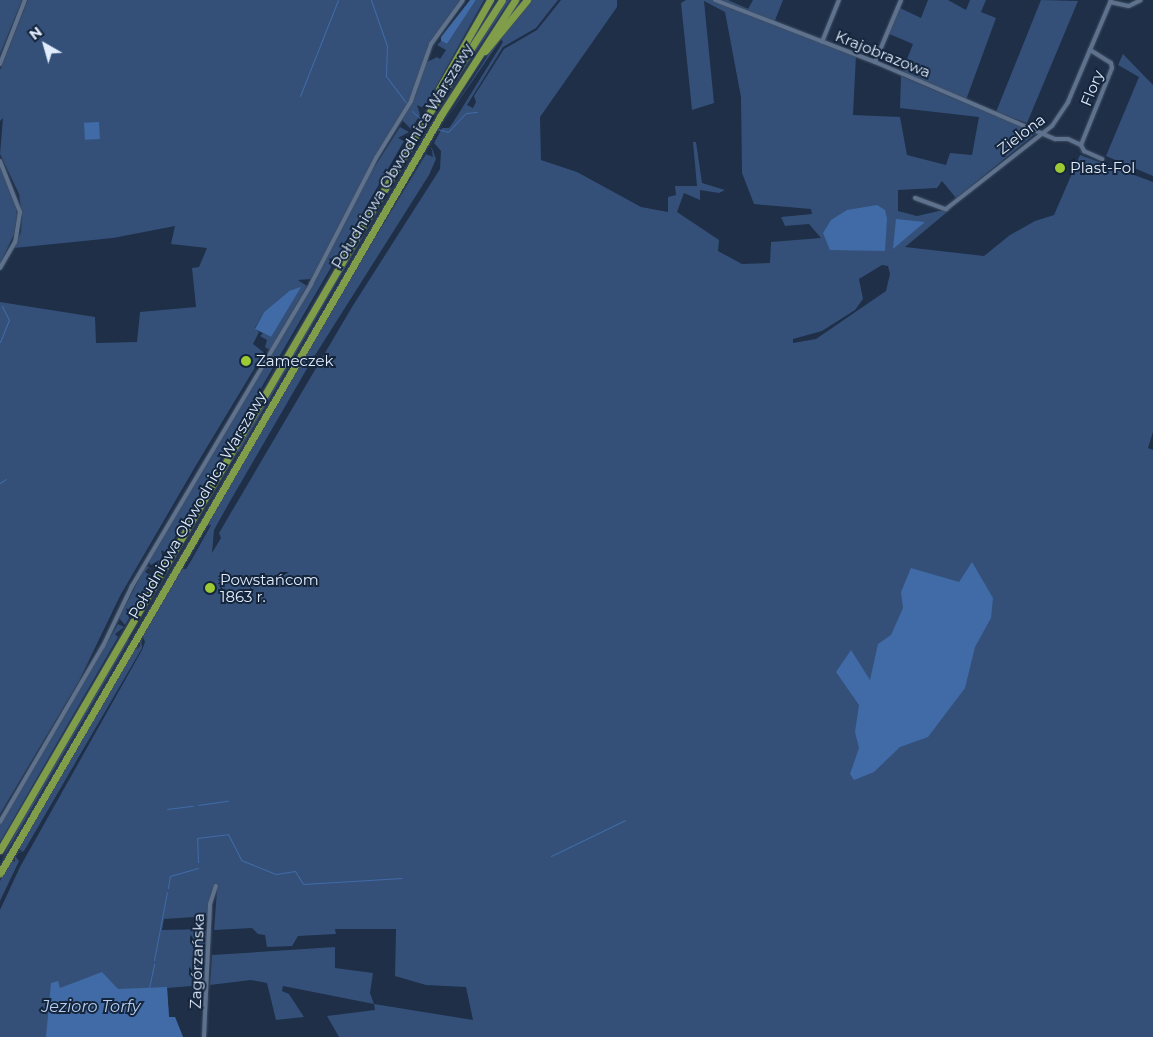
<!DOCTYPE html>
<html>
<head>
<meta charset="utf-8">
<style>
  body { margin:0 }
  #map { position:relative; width:1153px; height:1037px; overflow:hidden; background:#1e2f47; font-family:Montserrat,sans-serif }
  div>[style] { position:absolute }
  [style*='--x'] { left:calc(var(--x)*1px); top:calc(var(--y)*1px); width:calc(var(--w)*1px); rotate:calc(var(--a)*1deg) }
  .green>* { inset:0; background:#345079 }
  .water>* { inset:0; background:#406ba7; transform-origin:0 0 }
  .stream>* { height:1px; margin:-0.5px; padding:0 0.5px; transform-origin:0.5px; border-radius:0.5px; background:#406ba7 }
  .roads { filter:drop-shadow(0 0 1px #404e63) drop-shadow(0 0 1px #404e63) }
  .street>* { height:4px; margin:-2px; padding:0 2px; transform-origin:2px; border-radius:2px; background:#5e728e }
  .highway>* { height:7px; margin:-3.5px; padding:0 3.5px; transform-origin:3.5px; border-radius:3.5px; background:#809e49 }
  .dots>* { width:14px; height:14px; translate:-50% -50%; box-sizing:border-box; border:2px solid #14253c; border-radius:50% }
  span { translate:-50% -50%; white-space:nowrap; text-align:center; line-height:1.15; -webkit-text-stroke:4px #14253c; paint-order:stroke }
  .street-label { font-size:15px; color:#e1ecfd }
  .poi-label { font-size:15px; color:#e1ecfd }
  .left { translate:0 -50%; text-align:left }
  .water-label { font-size:16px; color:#b6cef1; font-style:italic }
  .north { position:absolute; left:20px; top:20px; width:50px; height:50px; -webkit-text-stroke:4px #14253c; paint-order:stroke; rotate:322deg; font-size:14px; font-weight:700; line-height:20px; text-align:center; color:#e1ecfd }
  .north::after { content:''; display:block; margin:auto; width:18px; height:22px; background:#e1ecfd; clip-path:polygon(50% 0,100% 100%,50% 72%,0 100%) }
</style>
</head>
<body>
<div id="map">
  <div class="green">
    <div style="clip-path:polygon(0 0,22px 0,0 54px)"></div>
    <div style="clip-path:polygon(28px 0,461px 0,428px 45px,413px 94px,370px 166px,311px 279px,298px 280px,307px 286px,270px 350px,265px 347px,267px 340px,260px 336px,263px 333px,271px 337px,289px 291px,264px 312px,255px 328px,259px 332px,253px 344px,267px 355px,260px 365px,257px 364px,195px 467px,120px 596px,79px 681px,0 814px,0 302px,95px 317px,96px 343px,137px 342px,140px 312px,196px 307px,192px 268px,199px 267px,207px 248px,171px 244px,175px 226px,113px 238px,14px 248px,21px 232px,22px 216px,19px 194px,0 154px,3px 118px,0 121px,0 70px)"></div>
    <div style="clip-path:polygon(476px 0,484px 0,424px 108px,417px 105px,420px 115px,411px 129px,402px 120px,416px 95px,425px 63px,437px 57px,440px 59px,446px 50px,437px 45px,441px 41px,447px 44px)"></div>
    <div style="clip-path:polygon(507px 0,510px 0,432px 117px,474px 49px)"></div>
    <div style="clip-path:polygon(evenodd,531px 0,558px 0,536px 28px,503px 47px,467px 105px,473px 108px,476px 102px,474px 96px,504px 49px,537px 30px,561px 0,617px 0,617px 7px,540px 117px,541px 160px,577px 172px,641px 207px,668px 212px,668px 197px,676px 195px,675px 186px,697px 186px,693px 142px,696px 142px,702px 183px,725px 190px,719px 193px,700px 190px,700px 200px,684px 193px,677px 212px,719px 240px,718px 251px,742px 264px,770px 263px,771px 242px,821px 238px,809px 224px,785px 226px,781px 217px,812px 214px,811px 209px,754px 204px,742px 173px,741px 97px,725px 12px,704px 1px,714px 103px,692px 110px,681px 3px,686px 0,728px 0,748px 9px,753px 0,783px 0,774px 23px,856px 55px,853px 115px,900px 117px,907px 155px,946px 165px,950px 153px,972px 155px,979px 117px,900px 108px,901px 76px,1036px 133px,956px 198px,942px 181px,937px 188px,898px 190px,898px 211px,917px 216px,952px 208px,905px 247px,984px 256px,1010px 235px,1035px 221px,1054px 215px,1080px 155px,1153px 182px,1153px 432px,1148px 448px,1153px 450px,1153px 1037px,339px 1037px,327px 1016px,375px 1010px,374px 1004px,283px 986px,282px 991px,289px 994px,304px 1017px,276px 1020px,267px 983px,251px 980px,210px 985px,212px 955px,335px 947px,335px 968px,373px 973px,370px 993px,374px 1004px,473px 1020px,466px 987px,426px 985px,395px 976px,396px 929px,335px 929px,336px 934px,298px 936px,292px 946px,267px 947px,265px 935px,258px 934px,252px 928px,214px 930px,217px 890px,211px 892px,209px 916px,164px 919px,162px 930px,208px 929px,204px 985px,167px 988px,169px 1017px,175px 1017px,183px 1037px,0 1037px,0 910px,20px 867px,142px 650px,145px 642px,142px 634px,180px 569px,186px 569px,192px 559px,211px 525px,207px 524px,184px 563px,318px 332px,426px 154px,433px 157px,431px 146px,436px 159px,429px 175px,312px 360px,229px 503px,214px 530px,212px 553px,221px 538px,219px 533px,352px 307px,440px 169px,441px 151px,434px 143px,442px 128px,449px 128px,454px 121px,503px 42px,501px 39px,445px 121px,492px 49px,531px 0,882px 265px,888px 266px,890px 274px,886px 291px,816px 339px,793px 343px,793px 339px,822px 331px,855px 310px,863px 299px,859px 279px,882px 265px)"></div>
    <div style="clip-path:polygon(928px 0,948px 0,966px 10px,970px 0,986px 0,981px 12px,996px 18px,966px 100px,902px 72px,913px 44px,887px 33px,898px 7px,921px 18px)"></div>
    <div style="clip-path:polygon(1041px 0,1078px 1px,1027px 123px,996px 112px)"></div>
    <div style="clip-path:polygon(1123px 54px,1153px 85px,1153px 176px,1106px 156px,1139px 77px,1118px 65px)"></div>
    <div style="clip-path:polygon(400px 127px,409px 132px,398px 138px,404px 141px,168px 549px,165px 552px,161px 550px,163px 559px,157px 568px,159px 560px,151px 565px,148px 561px,288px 326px,368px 177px)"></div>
    <div style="clip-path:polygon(416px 144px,239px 452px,237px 451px,350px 257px)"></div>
    <div style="clip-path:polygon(0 167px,13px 193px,17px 215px,14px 234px,0 264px)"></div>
    <div style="clip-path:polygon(146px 566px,152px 569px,148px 568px,145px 572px,153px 577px,125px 625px,119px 618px)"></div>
    <div style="clip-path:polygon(118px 624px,124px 627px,115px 634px,118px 637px,0 842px,0 825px)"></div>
    <div style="clip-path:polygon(141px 637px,142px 648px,24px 851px,16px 854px,22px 851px,17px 848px,11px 860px,15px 862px,15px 856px,19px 861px,0 901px,0 881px,17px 848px,134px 646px,137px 649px,140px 646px)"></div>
    <div style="clip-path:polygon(127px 639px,129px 640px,0 863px,26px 812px)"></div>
  </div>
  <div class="water">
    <div style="clip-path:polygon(470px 0,476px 0,447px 44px,441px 41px,441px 37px)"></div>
    <div style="left:99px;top:122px;width:17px;height:15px;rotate:87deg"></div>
    <div style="clip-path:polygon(877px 205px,885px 210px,887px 219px,885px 251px,830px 250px,823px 233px,831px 220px,847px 210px)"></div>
    <div style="clip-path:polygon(896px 219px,925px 222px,893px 249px)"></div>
    <div style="clip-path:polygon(301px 287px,271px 337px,255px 329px,264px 312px,289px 291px)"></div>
    <div style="clip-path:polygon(972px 562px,993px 598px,991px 618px,975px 647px,965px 688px,928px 737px,900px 747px,874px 772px,854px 780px,850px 774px,859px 748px,855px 732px,859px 705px,836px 672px,851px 650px,870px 680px,878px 644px,891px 635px,903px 608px,901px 592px,911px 568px,959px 582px)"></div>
    <div style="clip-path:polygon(102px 972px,118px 989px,167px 987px,169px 1017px,175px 1017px,183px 1037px,46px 1037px,51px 983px,58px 981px,60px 988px)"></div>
  </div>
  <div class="stream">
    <div style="--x:371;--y:0;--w:49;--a:70.8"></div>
    <div style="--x:387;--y:46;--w:30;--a:92"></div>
    <div style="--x:386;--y:76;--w:34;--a:53"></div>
    <div style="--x:300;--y:96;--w:103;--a:-68.4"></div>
    <div style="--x:412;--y:111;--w:12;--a:42"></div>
    <div style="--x:437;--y:129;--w:11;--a:15"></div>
    <div style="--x:448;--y:132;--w:26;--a:-47"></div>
    <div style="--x:466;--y:113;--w:11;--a:-5"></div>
    <div style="--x:0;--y:342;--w:24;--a:-68"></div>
    <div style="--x:9;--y:320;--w:16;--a:-117"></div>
    <div style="--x:0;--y:483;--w:7;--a:-34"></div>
    <div style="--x:198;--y:805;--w:30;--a:-8"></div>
    <div style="--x:167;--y:809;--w:26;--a:-7"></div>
    <div style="--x:551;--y:856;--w:82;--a:-25.9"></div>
    <div style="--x:198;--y:862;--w:24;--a:-92"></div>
    <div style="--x:197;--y:838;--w:31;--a:-7"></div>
    <div style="--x:228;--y:834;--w:29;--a:63"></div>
    <div style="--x:241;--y:860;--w:38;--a:22"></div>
    <div style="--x:276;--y:874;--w:19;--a:-9"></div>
    <div style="--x:295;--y:871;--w:15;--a:58"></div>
    <div style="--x:303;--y:884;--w:99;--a:-3.5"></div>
    <div style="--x:168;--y:888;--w:12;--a:-81"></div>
    <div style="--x:170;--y:876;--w:29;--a:-16"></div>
    <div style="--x:154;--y:960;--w:69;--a:-79.2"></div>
    <div style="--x:149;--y:988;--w:25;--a:-78"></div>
  </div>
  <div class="roads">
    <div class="street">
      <div style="--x:715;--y:0;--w:172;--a:21.2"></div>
      <div style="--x:875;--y:62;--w:196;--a:23.2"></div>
      <div style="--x:1055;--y:139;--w:13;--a:0"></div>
      <div style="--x:1068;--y:139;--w:14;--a:25"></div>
      <div style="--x:1081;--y:145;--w:7;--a:63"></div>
      <div style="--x:1084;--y:151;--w:20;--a:24"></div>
      <div style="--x:1110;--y:2;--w:19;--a:12"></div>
      <div style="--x:1129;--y:6;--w:13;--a:-27"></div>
      <div style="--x:822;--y:42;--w:45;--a:-68"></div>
      <div style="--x:875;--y:62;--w:67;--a:-67.2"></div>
      <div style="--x:0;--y:64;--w:69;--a:-68.7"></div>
      <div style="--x:1081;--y:145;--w:83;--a:-68.1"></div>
      <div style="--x:1112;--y:68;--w:5;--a:-101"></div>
      <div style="--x:1111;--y:63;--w:25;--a:-148"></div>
      <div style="--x:0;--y:161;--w:55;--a:68.6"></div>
      <div style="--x:20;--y:212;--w:30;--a:99"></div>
      <div style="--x:15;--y:242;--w:30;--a:120"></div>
      <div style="--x:915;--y:198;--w:33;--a:20"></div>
      <div style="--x:946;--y:209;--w:135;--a:-38.1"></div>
      <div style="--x:1052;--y:126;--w:29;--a:-56"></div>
      <div style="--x:1068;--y:102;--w:111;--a:-67.1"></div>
      <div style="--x:0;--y:822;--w:204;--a:-59.7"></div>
      <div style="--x:103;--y:646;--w:67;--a:-64.2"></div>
      <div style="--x:132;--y:586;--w:351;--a:-59.3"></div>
      <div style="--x:311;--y:284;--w:142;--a:-62.7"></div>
      <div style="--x:376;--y:158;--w:67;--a:-58.4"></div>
      <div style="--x:411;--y:101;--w:60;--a:-70.7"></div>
      <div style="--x:431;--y:44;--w:54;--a:-54"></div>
      <div style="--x:204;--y:1037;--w:133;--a:-87.4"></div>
      <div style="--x:210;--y:904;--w:19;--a:-72"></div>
    </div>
    <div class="highway">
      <div style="--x:485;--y:51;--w:66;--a:-50.5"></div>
      <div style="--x:439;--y:89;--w:103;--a:-60.2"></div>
      <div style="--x:0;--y:850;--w:847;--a:-59.8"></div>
      <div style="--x:426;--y:118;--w:140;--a:-57.2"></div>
      <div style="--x:0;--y:873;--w:877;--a:-59.81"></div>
      <div style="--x:441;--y:115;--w:137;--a:-57.2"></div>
    </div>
  </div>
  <div class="dots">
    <div style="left:1060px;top:168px;background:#9cca32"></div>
    <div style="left:246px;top:361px;background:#9cca32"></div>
    <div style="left:210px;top:588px;background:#9cca32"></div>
  </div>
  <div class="street-label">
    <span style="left:883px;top:54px;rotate:22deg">Krajobrazowa</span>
    <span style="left:1092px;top:88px;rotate:-68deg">Flory</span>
    <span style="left:1021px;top:134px;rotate:-37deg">Zielona</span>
    <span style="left:402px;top:156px;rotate:-59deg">Południowa Obwodnica Warszawy</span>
    <span style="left:197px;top:505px;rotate:-60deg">Południowa Obwodnica Warszawy</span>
    <span style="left:197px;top:961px;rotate:-88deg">Zagórzańska</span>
  </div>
  <div class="poi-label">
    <span class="left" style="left:1070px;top:168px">Plast-Fol</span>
    <span class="left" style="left:256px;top:361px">Zameczek</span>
    <span class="left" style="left:220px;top:588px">Powstańcom<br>1863 r.</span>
  </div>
  <div class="water-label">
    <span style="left:91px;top:1007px">Jezioro Torfy</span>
  </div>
  <div class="north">N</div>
</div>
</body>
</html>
